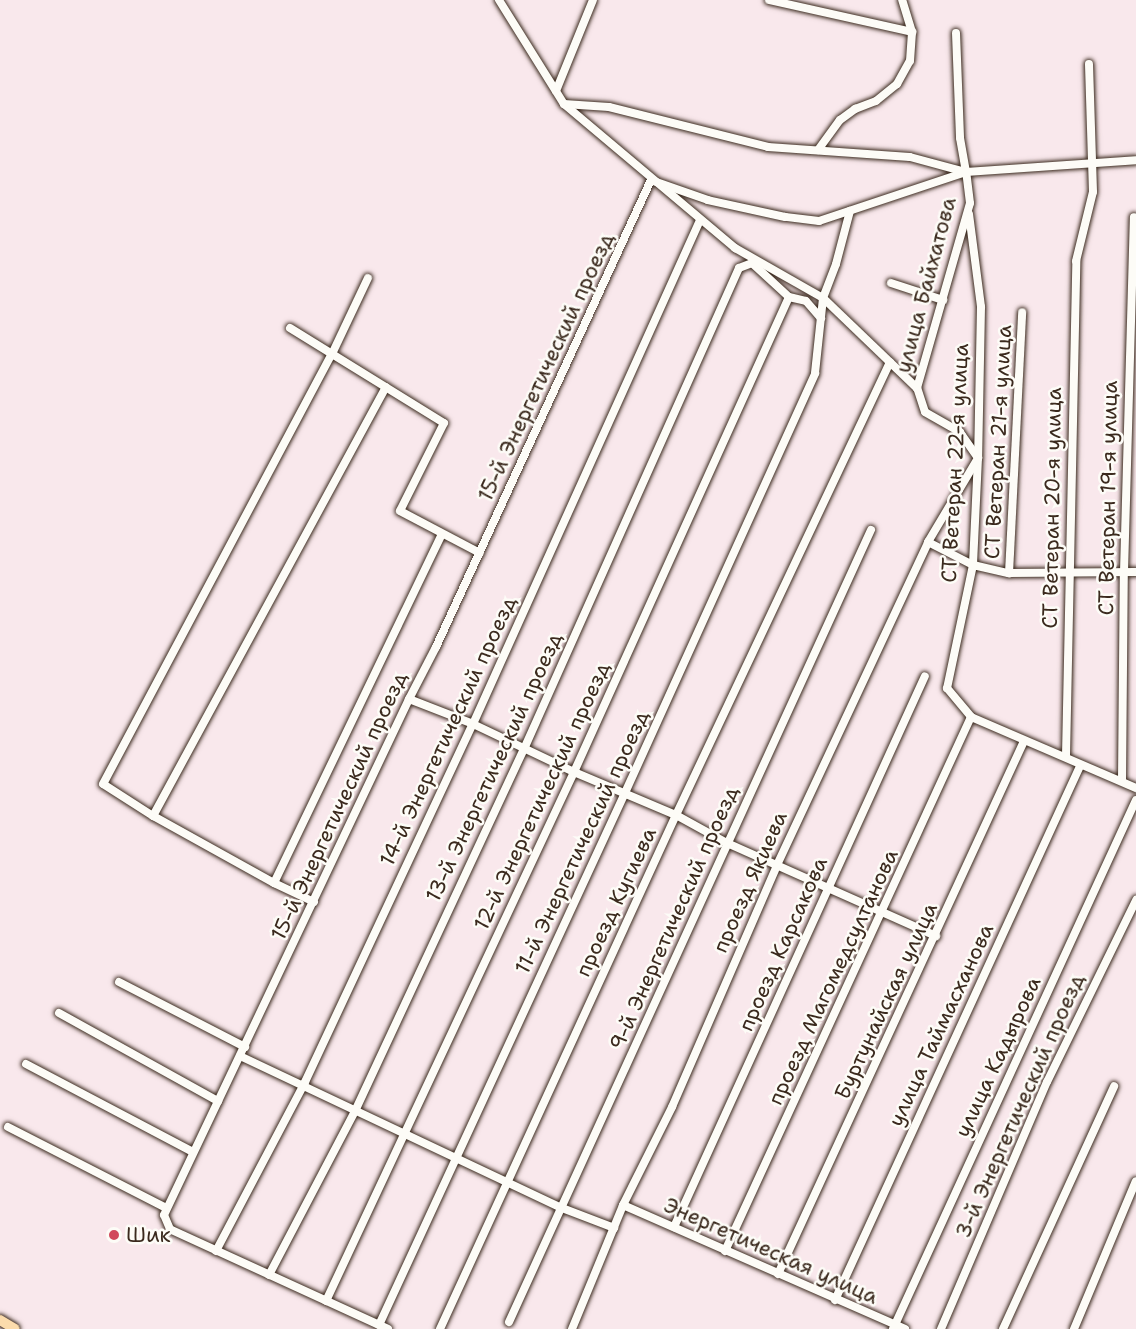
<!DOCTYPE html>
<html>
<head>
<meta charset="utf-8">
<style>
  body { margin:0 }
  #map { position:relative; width:1136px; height:1329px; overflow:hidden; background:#f9e8ec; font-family:"Shantell Sans",sans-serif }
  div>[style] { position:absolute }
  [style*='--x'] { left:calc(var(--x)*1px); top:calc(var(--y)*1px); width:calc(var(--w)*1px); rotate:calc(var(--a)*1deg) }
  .roads { filter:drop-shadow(0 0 2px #3b2a1e) drop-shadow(0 0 2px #3b2a1e) }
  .minor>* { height:8px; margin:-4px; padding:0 4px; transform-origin:4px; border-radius:4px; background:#fdfcf7 }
  .highway>* { height:10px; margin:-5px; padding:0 5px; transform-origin:5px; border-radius:5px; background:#fcdcac }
  .dots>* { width:16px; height:16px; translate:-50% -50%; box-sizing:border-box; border:3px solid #fdfcf7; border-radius:50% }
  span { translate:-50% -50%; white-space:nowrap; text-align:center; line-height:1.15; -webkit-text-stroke:5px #fdfcf7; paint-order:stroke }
  .street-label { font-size:21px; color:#3b2a1e }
  .poi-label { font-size:21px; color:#3b2a1e }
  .left { translate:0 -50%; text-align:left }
</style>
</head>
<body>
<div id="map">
  <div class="roads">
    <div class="minor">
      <div style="--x:499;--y:0;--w:123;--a:58"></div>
      <div style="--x:564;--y:104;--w:224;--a:40.1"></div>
      <div style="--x:735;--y:248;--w:101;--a:29.6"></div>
      <div style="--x:823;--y:298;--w:130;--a:43.8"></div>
      <div style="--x:769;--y:0;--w:147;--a:12.6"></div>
      <div style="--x:956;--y:33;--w:105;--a:87.8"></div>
      <div style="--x:960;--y:138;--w:35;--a:80"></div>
      <div style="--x:556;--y:91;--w:98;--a:-67.9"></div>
      <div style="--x:564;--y:104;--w:45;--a:3.8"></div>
      <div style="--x:609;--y:107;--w:164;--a:14.1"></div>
      <div style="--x:768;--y:147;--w:142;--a:4"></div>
      <div style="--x:910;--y:157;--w:58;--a:15"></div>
      <div style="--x:966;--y:172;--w:170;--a:-4"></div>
      <div style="--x:818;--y:150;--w:37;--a:-54"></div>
      <div style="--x:840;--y:120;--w:19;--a:-36"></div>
      <div style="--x:855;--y:109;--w:22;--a:-21"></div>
      <div style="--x:876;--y:101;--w:27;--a:-39"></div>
      <div style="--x:897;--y:84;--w:26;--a:-61"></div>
      <div style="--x:910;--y:61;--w:29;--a:-86"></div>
      <div style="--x:912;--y:32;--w:34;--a:-107"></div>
      <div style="--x:969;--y:214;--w:94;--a:82.6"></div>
      <div style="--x:981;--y:307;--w:151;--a:91.1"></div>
      <div style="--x:978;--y:458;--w:107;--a:92.7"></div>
      <div style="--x:973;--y:565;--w:126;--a:101.9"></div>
      <div style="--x:947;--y:688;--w:38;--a:50"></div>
      <div style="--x:971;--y:717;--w:180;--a:23.3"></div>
      <div style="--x:891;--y:283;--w:55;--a:18.1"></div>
      <div style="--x:290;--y:328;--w:181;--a:31.7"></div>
      <div style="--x:444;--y:423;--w:98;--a:116.6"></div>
      <div style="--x:400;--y:511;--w:90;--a:27.7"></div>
      <div style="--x:928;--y:542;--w:51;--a:27.1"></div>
      <div style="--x:973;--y:565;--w:37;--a:13"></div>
      <div style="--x:1009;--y:573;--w:127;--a:-0.5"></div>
      <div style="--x:1009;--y:573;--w:261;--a:-87.1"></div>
      <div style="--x:409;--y:699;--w:69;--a:21.3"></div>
      <div style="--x:473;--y:724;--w:112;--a:25.4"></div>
      <div style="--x:574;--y:772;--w:111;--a:22.9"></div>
      <div style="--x:676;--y:815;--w:58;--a:28.8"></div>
      <div style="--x:727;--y:843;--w:229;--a:24"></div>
      <div style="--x:1066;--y:756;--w:495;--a:-88.8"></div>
      <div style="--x:1076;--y:261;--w:71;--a:-76.2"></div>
      <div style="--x:1093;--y:192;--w:128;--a:-91.8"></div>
      <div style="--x:1122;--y:781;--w:209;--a:-89.5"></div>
      <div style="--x:1124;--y:572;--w:355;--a:-88.4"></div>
      <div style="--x:153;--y:816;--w:488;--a:-61.5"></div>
      <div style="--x:274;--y:883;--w:387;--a:-64.3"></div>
      <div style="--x:314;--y:902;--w:44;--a:-154.6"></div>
      <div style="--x:274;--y:883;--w:138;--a:-151"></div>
      <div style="--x:153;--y:816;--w:59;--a:-147.4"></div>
      <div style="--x:103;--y:784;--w:487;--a:-62"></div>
      <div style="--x:332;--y:354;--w:84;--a:-64.7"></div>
      <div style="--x:119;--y:982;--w:142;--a:27.3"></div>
      <div style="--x:59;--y:1013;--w:182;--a:29"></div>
      <div style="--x:240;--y:1056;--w:356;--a:25.3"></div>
      <div style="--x:562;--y:1208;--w:56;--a:21"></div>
      <div style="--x:26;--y:1064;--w:189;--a:27.8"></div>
      <div style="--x:8;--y:1127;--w:178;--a:27.1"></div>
      <div style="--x:623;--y:1205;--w:308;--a:23.7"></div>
      <div style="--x:674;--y:1227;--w:605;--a:-65.51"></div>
      <div style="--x:216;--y:1251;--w:191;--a:-62.2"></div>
      <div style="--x:305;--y:1082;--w:395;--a:-64.9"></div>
      <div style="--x:473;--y:724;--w:553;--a:-65.75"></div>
      <div style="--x:725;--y:1251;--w:588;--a:-65.27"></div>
      <div style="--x:778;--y:1274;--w:587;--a:-65.22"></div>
      <div style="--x:269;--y:1275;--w:187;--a:-62.3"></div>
      <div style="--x:356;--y:1109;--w:397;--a:-65"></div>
      <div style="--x:524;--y:749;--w:527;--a:-65.92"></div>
      <div style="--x:739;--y:268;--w:14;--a:-21"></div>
      <div style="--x:752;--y:263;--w:50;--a:42.6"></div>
      <div style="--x:789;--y:297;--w:17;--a:13"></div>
      <div style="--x:806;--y:301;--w:23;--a:49"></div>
      <div style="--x:835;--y:1300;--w:588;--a:-65.35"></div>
      <div style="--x:326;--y:1301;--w:584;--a:-64.88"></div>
      <div style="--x:574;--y:772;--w:521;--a:-65.65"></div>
      <div style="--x:509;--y:1322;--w:871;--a:-65.44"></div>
      <div style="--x:379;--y:1325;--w:584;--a:-65.19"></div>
      <div style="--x:624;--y:795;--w:463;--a:-65.6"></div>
      <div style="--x:815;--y:373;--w:75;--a:-83.9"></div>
      <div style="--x:823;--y:298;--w:36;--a:-69"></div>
      <div style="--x:836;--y:264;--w:55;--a:-75.2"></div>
      <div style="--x:388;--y:1329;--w:240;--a:-155.4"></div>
      <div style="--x:170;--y:1229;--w:15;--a:-113"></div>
      <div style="--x:164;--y:1215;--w:571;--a:-64.6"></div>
      <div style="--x:409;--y:699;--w:59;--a:-62.6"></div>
      <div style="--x:436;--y:647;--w:514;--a:-65.28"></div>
      <div style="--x:440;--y:1329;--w:566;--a:-65.34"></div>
      <div style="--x:676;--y:815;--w:501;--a:-64.71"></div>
      <div style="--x:572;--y:1329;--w:134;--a:-67.6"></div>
      <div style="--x:623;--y:1205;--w:110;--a:-63.4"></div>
      <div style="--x:672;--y:1107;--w:264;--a:-66.5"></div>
      <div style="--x:777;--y:865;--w:357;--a:-64.9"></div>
      <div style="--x:928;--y:542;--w:98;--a:-59.2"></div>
      <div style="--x:978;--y:458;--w:32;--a:-125"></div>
      <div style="--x:960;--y:432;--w:40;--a:-150.3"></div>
      <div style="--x:925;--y:412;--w:25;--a:-108"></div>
      <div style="--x:917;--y:388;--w:192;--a:-74"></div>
      <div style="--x:970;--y:203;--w:31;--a:-97"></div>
      <div style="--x:966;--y:172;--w:155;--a:161.6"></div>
      <div style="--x:819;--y:221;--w:34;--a:-173"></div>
      <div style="--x:785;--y:217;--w:79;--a:-167.6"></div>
      <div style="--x:708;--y:200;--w:60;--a:-160.7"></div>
      <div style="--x:893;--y:1329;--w:582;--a:-65.33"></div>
      <div style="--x:941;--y:1329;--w:269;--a:-66.8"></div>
      <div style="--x:1047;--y:1082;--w:203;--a:-63.9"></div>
      <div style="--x:1003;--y:1329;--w:267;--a:-65.4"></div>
      <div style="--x:1074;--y:1329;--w:160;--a:-67.3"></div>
    </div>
    <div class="highway">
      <div style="--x:0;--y:1320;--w:17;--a:31"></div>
    </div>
  </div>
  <div class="dots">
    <div style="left:114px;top:1235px;background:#d1495b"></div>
  </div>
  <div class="street-label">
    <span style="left:926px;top:285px;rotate:-75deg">улица Байхатова</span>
    <span style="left:546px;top:367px;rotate:-65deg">15-й Энергетический проезд</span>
    <span style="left:998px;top:442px;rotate:-87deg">СТ Ветеран 21-я улица</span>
    <span style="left:955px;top:463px;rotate:-87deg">СТ Ветеран 22-я улица</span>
    <span style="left:1108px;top:498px;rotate:-89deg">СТ Ветеран 19-я улица</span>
    <span style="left:1052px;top:508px;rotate:-89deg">СТ Ветеран 20-я улица</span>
    <span style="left:448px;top:731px;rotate:-65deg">14-й Энергетический проезд</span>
    <span style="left:494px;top:767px;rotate:-65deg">13-й Энергетический проезд</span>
    <span style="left:542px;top:796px;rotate:-65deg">12-й Энергетический проезд</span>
    <span style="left:339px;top:806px;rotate:-65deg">15-й Энергетический проезд</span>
    <span style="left:582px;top:842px;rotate:-65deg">11-й Энергетический проезд</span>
    <span style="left:750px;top:882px;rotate:-66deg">проезд Якиева</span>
    <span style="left:616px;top:902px;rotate:-65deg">проезд Кугиева</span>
    <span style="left:674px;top:918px;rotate:-66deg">9-й Энергетический проезд</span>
    <span style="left:783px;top:944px;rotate:-66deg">проезд Карсакова</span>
    <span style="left:833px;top:977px;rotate:-65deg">проезд Магомедсултанова</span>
    <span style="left:886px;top:1001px;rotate:-65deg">Буртунайская улица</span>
    <span style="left:941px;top:1025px;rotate:-65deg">улица Таймасханова</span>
    <span style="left:998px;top:1057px;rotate:-65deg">улица Кадырова</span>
    <span style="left:1020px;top:1106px;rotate:-66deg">3-й Энергетический проезд</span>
    <span style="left:771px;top:1251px;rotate:24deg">Энергетическая улица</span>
  </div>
  <div class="poi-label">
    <span class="left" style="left:126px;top:1235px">Шик</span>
  </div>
</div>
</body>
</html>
